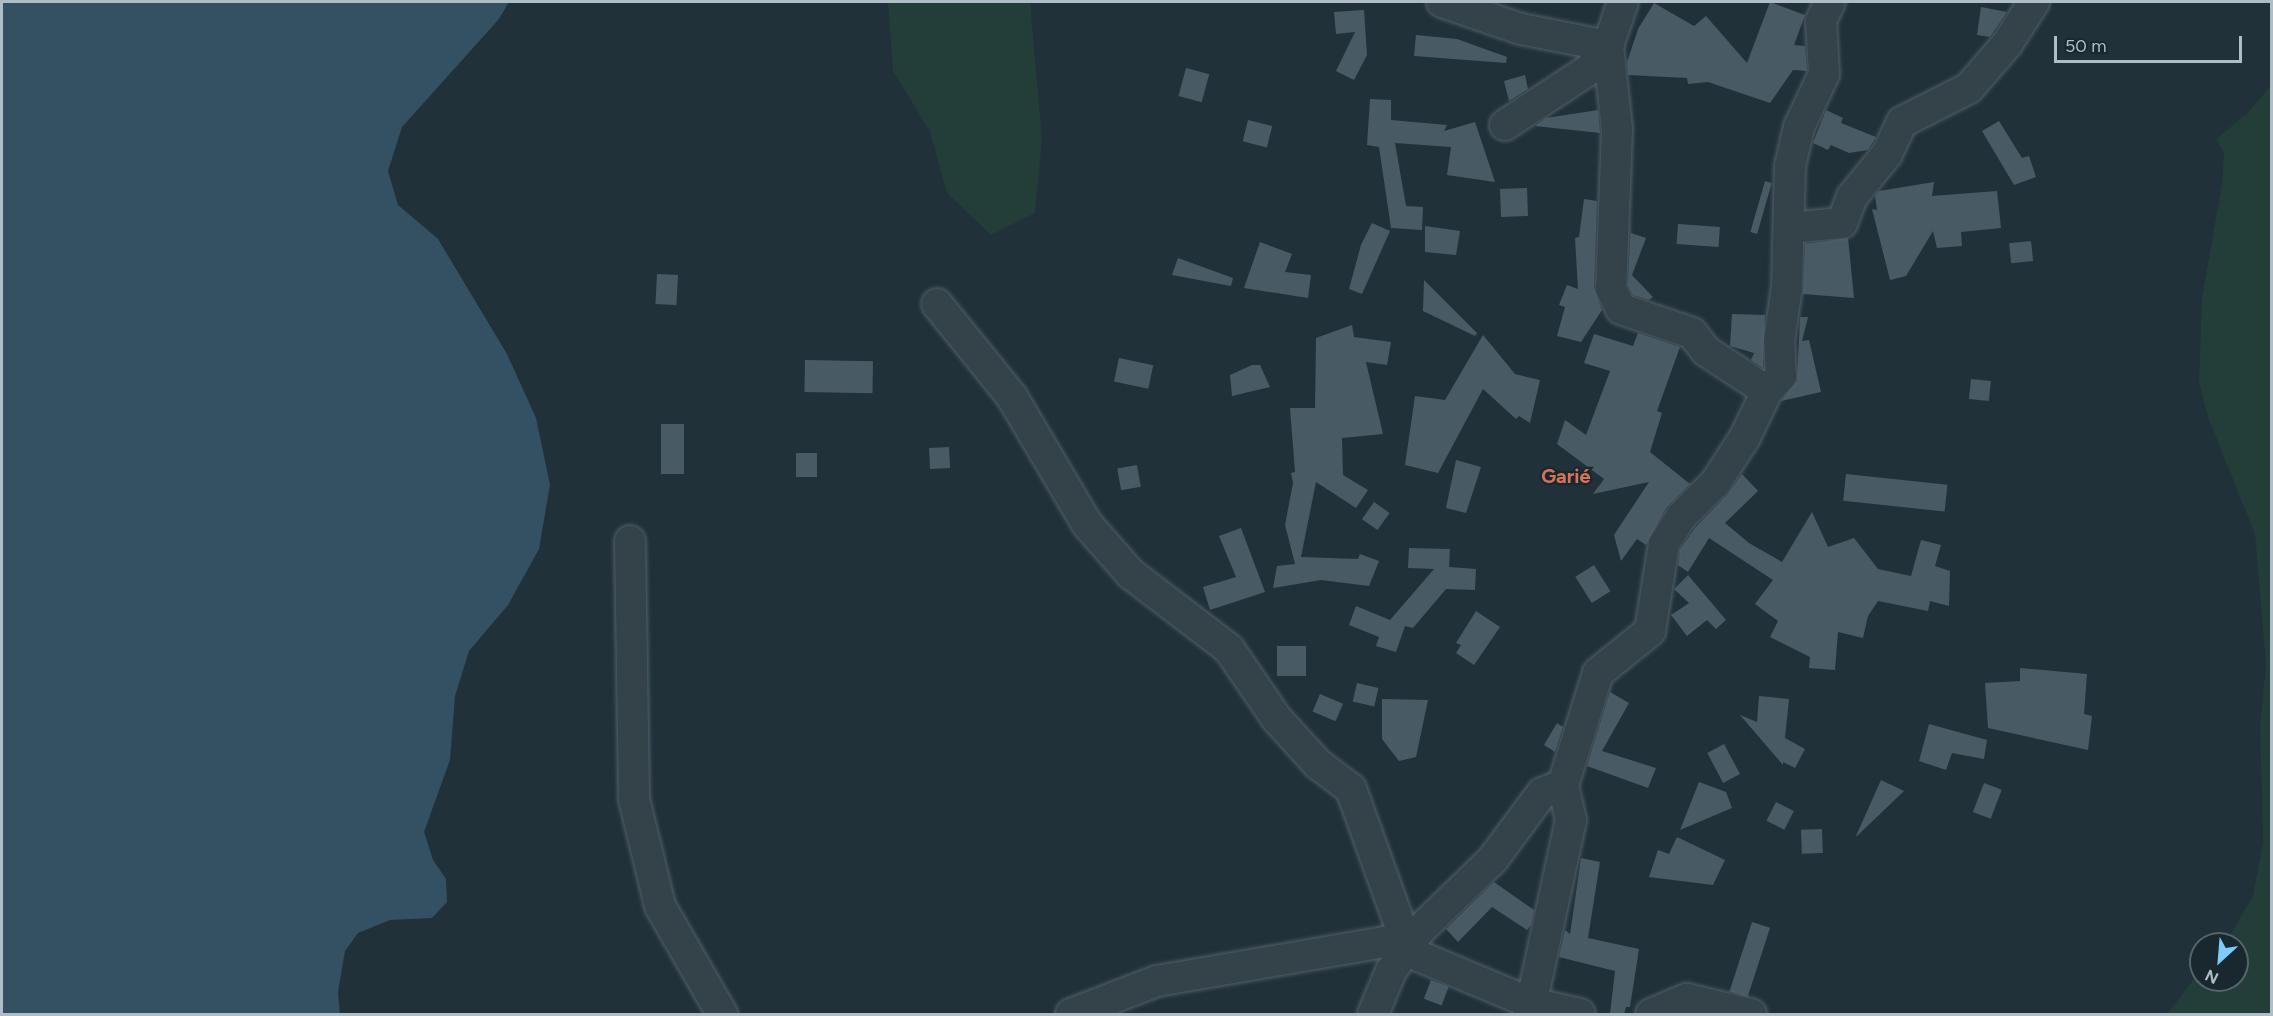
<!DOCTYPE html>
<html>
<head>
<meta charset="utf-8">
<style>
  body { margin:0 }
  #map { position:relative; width:2273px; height:1016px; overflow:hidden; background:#20313a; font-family:Figtree,sans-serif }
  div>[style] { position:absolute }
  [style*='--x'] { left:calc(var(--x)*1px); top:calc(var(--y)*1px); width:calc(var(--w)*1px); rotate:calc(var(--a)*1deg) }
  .green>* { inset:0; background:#233d39 }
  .water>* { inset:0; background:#335162 }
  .building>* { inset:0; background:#485b65; transform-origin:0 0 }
  .roads { filter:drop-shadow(0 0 2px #516068) drop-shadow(0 0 2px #516068) }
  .minor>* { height:30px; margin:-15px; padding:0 15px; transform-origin:15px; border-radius:15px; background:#34424a }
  span { translate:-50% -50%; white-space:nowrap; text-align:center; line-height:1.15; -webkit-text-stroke:4.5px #19272f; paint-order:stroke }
  .quarter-label { font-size:20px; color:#d87358; font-weight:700 }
  .frame { position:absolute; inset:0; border:3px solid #aebdc6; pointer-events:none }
  .north { position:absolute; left:2189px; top:932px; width:60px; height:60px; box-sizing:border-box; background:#19272f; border:2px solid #55636b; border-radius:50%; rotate:206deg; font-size:16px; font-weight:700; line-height:24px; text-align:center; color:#aebdc6 }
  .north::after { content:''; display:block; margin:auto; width:21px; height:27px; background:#7ecafc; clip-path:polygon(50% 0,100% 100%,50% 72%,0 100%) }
  .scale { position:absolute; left:2054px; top:36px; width:188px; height:27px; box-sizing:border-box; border:3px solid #aebdc6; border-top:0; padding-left:8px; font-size:18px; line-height:21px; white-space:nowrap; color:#aebdc6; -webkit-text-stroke:4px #19272f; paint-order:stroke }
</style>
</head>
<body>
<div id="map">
  <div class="green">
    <div style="clip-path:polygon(888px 2px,1030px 2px,1042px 139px,1035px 213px,991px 235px,947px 193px,930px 132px,893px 71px)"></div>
    <div style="clip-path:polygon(2271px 85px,2271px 1014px,2167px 1014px,2201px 970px,2201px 980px,2237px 980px,2237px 944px,2225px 944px,2253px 896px,2263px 842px,2260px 725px,2266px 665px,2255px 534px,2208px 417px,2199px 383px,2202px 298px,2222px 184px,2224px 153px,2216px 139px,2248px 113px)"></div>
  </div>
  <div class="water">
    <div style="clip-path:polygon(2px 2px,509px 2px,499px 19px,402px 127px,388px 171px,398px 205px,438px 239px,507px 354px,536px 418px,550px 485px,539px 549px,508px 605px,469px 651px,455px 696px,450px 760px,424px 832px,433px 860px,446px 879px,447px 902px,432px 918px,390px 920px,358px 933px,345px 951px,338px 992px,340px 1014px,2px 1014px)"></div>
  </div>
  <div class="building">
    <div style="clip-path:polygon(1770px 2px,1805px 15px,1794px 45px,1805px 46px,1807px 71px,1793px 70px,1770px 103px,1708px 82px,1688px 84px,1687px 78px,1628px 75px,1627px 62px,1638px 29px,1654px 3px,1694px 26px,1706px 16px,1747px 63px)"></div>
    <div style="clip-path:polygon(1981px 7px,2007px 12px,1990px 37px,1977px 35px)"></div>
    <div style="clip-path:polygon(1364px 10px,1367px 55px,1354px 80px,1336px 71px,1355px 32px,1336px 34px,1334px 12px)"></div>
    <div style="clip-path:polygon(1416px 35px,1457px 39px,1507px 57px,1506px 63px,1414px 56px)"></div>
    <div style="left:1186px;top:68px;width:24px;height:29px;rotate:15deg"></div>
    <div style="clip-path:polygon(1525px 75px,1528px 89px,1509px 101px,1504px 81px)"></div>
    <div style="clip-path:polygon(1370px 99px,1391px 100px,1391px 120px,1447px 125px,1444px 131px,1475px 122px,1495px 182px,1447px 175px,1451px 147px,1395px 143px,1406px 206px,1423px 207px,1422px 230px,1391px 228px,1379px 147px,1367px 145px)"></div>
    <div style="clip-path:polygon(1598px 110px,1600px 133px,1535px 126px,1546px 118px)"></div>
    <div style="clip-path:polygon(1826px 110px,1843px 118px,1841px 123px,1876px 137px,1868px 150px,1849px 153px,1831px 145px,1828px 150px,1813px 143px)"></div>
    <div style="left:1248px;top:120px;width:25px;height:22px;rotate:14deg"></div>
    <div style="clip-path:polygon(1999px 121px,2022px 158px,2029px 156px,2036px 177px,2014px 185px,1982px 131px)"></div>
    <div style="left:1765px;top:181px;width:7px;height:53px;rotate:16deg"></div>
    <div style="clip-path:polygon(1934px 182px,1932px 196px,1997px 191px,2001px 228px,1961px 232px,1962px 246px,1937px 248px,1933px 231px,1906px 276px,1890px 280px,1872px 209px,1877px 210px,1875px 196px,1879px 191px)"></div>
    <div style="left:1527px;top:188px;width:28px;height:27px;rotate:88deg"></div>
    <div style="clip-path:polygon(1584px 199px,1597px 201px,1594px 288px,1602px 310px,1581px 342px,1557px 336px,1565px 307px,1559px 305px,1567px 285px,1578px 289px,1575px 238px,1579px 237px)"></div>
    <div style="clip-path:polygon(1631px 220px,1631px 233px,1646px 238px,1632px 275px,1653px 297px,1649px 300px,1633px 295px,1628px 285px)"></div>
    <div style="clip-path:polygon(1372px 223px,1390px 231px,1362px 294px,1349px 289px,1361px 245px)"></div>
    <div style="left:1678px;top:224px;width:42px;height:20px;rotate:4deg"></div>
    <div style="clip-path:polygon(1425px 226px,1460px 231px,1456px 255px,1425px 252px)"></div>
    <div style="clip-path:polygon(1848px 238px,1854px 298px,1803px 294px,1805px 244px)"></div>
    <div style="left:2031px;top:241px;width:20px;height:22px;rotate:84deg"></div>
    <div style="clip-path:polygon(1260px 242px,1292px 254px,1285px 272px,1311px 275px,1308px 298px,1244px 288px)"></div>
    <div style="clip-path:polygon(1178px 258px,1233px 278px,1231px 286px,1172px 275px)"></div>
    <div style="left:657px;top:274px;width:21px;height:30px;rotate:3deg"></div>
    <div style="clip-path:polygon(1424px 280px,1477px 333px,1475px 336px,1423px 311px)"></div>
    <div style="clip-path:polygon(1732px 314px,1765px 315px,1763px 368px,1751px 360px,1754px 353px,1730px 346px)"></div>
    <div style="clip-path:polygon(1800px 317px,1808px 317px,1802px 341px,1809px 340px,1821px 392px,1781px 401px,1797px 381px)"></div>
    <div style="clip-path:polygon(1352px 325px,1354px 337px,1391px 342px,1387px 365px,1366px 362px,1383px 434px,1342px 438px,1343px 475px,1368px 490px,1356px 508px,1316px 482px,1301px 557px,1358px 559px,1360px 554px,1379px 561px,1369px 586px,1321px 580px,1273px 588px,1277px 566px,1295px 564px,1285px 525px,1293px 483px,1291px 473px,1295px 472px,1290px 408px,1315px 408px,1316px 338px)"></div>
    <div style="clip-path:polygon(1638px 333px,1680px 347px,1657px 411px,1662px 413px,1650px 452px,1690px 484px,1666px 508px,1646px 545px,1637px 539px,1621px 561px,1614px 535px,1649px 482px,1593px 494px,1604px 479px,1557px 444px,1565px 420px,1586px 435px,1610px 371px,1584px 363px,1594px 334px,1633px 346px)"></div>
    <div style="clip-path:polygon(1483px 335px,1515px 374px,1540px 380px,1530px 423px,1519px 416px,1516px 419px,1483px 389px,1438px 473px,1405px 465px,1415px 396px,1445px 400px)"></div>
    <div style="left:1119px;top:358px;width:35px;height:24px;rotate:12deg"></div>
    <div style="left:805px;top:360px;width:68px;height:32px;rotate:1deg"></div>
    <div style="clip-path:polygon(1252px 365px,1260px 365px,1270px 387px,1232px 396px,1230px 375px)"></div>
    <div style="left:1971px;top:379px;width:20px;height:20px;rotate:6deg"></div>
    <div style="left:661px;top:424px;width:23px;height:50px"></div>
    <div style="left:949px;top:447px;width:21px;height:20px;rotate:87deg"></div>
    <div style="left:796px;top:453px;width:21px;height:24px"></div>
    <div style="clip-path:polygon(1456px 460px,1481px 467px,1466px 513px,1446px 508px)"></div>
    <div style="left:1137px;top:465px;width:22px;height:20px;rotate:80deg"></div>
    <div style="clip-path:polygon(1742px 474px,1758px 491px,1725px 523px,1749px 543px,1782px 562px,1812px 512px,1828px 547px,1854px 538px,1878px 569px,1911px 576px,1921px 540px,1941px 545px,1935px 566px,1950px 571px,1949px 606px,1930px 601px,1928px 611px,1878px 601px,1868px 616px,1863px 638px,1838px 632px,1835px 670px,1809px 668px,1810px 657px,1770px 637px,1778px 621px,1755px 604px,1773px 580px,1709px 538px,1688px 572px,1678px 565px,1680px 550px,1695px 528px,1728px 494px)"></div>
    <div style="left:1846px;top:474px;width:102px;height:27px;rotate:6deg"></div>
    <div style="left:1374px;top:502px;width:19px;height:21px;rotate:35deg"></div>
    <div style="clip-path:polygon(1241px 528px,1265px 592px,1210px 610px,1203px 587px,1236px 577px,1219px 536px)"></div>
    <div style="clip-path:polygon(1409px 548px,1450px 549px,1449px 567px,1476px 569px,1475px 590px,1446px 589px,1413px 628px,1401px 625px,1405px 626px,1396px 652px,1376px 646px,1379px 637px,1349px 625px,1356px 606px,1390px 620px,1434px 569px,1408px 568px)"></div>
    <div style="left:1594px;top:565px;width:31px;height:22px;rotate:58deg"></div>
    <div style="clip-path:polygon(1688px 575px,1726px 620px,1716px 629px,1707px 620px,1687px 636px,1671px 615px,1689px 603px,1674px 589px)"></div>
    <div style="clip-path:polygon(1476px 611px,1500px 627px,1474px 665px,1456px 653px,1461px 645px,1456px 643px)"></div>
    <div style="left:1306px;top:646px;width:30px;height:29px;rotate:90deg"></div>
    <div style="clip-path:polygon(2020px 668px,2087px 674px,2084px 714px,2092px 716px,2088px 750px,1988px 728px,1985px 683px,2020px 681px)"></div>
    <div style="left:1357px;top:683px;width:22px;height:19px;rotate:13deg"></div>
    <div style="clip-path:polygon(1610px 692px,1629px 703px,1602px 751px,1656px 768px,1648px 788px,1587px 766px)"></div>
    <div style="left:1320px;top:694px;width:25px;height:19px;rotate:23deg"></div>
    <div style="clip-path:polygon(1759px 696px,1789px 699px,1785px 738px,1805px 749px,1795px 768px,1783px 762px,1783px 765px,1740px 715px,1757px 722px)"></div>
    <div style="clip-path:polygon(1382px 699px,1428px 700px,1416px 757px,1399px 761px,1382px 739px)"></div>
    <div style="clip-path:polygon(1557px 723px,1563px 727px,1555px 752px,1544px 745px)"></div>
    <div style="clip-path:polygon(1929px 724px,1987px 740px,1984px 759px,1952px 753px,1946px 770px,1919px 761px)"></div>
    <div style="left:1724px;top:744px;width:34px;height:19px;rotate:62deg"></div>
    <div style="clip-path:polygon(1881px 780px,1904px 791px,1857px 836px,1856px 836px)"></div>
    <div style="clip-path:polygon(1699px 782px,1726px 792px,1732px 808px,1680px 830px)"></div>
    <div style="left:1984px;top:783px;width:19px;height:31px;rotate:21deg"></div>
    <div style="left:1776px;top:802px;width:20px;height:21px;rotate:27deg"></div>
    <div style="left:1822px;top:829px;width:24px;height:21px;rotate:88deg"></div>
    <div style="clip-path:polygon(1677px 837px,1725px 860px,1713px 885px,1649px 877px,1658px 850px,1669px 854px)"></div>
    <div style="clip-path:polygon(1581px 858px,1600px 862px,1588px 938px,1639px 949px,1630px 1007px,1626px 1007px,1624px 1014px,1610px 1014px,1615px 971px,1559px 957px,1565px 930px,1570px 934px)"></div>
    <div style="clip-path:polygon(1494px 882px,1534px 910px,1531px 925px,1527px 930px,1492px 907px,1458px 942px,1446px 929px)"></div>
    <div style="left:1752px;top:922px;width:19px;height:73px;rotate:18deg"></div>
    <div style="left:1431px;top:980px;width:19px;height:20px;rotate:21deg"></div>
  </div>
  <div class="roads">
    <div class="minor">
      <div style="--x:1442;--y:2;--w:83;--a:18.9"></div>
      <div style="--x:1521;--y:29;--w:89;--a:11.1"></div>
      <div style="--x:1608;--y:46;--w:83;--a:83.8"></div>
      <div style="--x:1617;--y:129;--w:160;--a:92.1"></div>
      <div style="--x:1611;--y:289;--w:22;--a:63"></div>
      <div style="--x:1621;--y:309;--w:75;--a:18.7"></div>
      <div style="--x:1692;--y:333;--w:23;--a:52"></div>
      <div style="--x:1706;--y:351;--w:73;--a:33.3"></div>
      <div style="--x:1505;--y:125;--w:102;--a:-33.4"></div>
      <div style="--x:1590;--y:69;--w:29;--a:-52"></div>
      <div style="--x:1608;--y:46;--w:46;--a:-71.2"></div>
      <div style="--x:1789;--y:228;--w:53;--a:-5.4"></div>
      <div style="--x:1842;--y:223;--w:28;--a:-69"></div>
      <div style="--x:1852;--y:197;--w:55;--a:-50.9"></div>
      <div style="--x:1887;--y:154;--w:35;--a:-65"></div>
      <div style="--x:1902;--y:122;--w:75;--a:-26.9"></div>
      <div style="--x:1969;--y:88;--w:58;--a:-49.2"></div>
      <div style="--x:2007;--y:44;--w:50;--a:-57.3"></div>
      <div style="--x:937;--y:304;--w:119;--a:51.1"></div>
      <div style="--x:1012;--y:397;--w:147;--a:59.4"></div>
      <div style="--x:1087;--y:524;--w:67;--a:48.7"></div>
      <div style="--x:1131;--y:574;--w:123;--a:37.4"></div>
      <div style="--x:1229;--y:649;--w:85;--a:55.6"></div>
      <div style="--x:1277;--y:719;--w:61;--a:47.7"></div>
      <div style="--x:1318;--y:764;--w:41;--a:37.1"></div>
      <div style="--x:1351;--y:789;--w:171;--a:70.2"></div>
      <div style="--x:630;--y:541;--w:258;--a:89.1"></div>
      <div style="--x:634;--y:799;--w:110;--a:76.3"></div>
      <div style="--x:660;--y:906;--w:125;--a:60.1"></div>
      <div style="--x:1071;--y:1014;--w:92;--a:-21"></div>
      <div style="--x:1157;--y:981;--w:231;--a:-9.7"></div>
      <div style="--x:1385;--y:942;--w:158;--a:22.7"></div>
      <div style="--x:1531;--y:1003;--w:50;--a:12.7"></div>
      <div style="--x:1373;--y:1014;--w:47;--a:-67.3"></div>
      <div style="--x:1391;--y:971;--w:49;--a:-55"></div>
      <div style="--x:1419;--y:931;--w:103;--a:-44.2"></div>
      <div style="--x:1493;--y:859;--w:82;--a:-53.4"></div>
      <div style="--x:1542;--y:793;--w:22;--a:-21"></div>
      <div style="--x:1529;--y:1014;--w:198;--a:-77.8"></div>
      <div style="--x:1571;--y:820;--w:36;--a:-103"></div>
      <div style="--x:1563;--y:785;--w:117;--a:-72.6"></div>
      <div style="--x:1598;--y:673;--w:67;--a:-38.9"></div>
      <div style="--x:1650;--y:631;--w:88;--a:-80.9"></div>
      <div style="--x:1664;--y:544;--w:32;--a:-58"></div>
      <div style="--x:1681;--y:517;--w:49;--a:-45"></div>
      <div style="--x:1716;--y:482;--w:54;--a:-57.2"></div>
      <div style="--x:1745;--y:437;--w:51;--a:-64.4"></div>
      <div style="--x:1767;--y:391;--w:21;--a:-47"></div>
      <div style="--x:1781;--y:376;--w:35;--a:-93"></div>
      <div style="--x:1779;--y:341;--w:55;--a:-81.6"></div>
      <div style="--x:1787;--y:287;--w:121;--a:-88.6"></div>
      <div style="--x:1790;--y:166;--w:40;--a:-77"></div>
      <div style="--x:1799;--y:127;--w:59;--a:-64.7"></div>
      <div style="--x:1824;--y:74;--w:53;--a:-93.2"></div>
      <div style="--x:1821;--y:21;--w:21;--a:-65"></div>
      <div style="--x:1651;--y:1014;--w:39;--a:-23"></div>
      <div style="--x:1687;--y:999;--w:66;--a:13.2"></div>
    </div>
  </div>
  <div class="quarter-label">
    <span style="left:1566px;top:476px">Garié</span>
  </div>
  <div class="frame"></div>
  <div class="north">N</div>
  <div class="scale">50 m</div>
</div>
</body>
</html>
